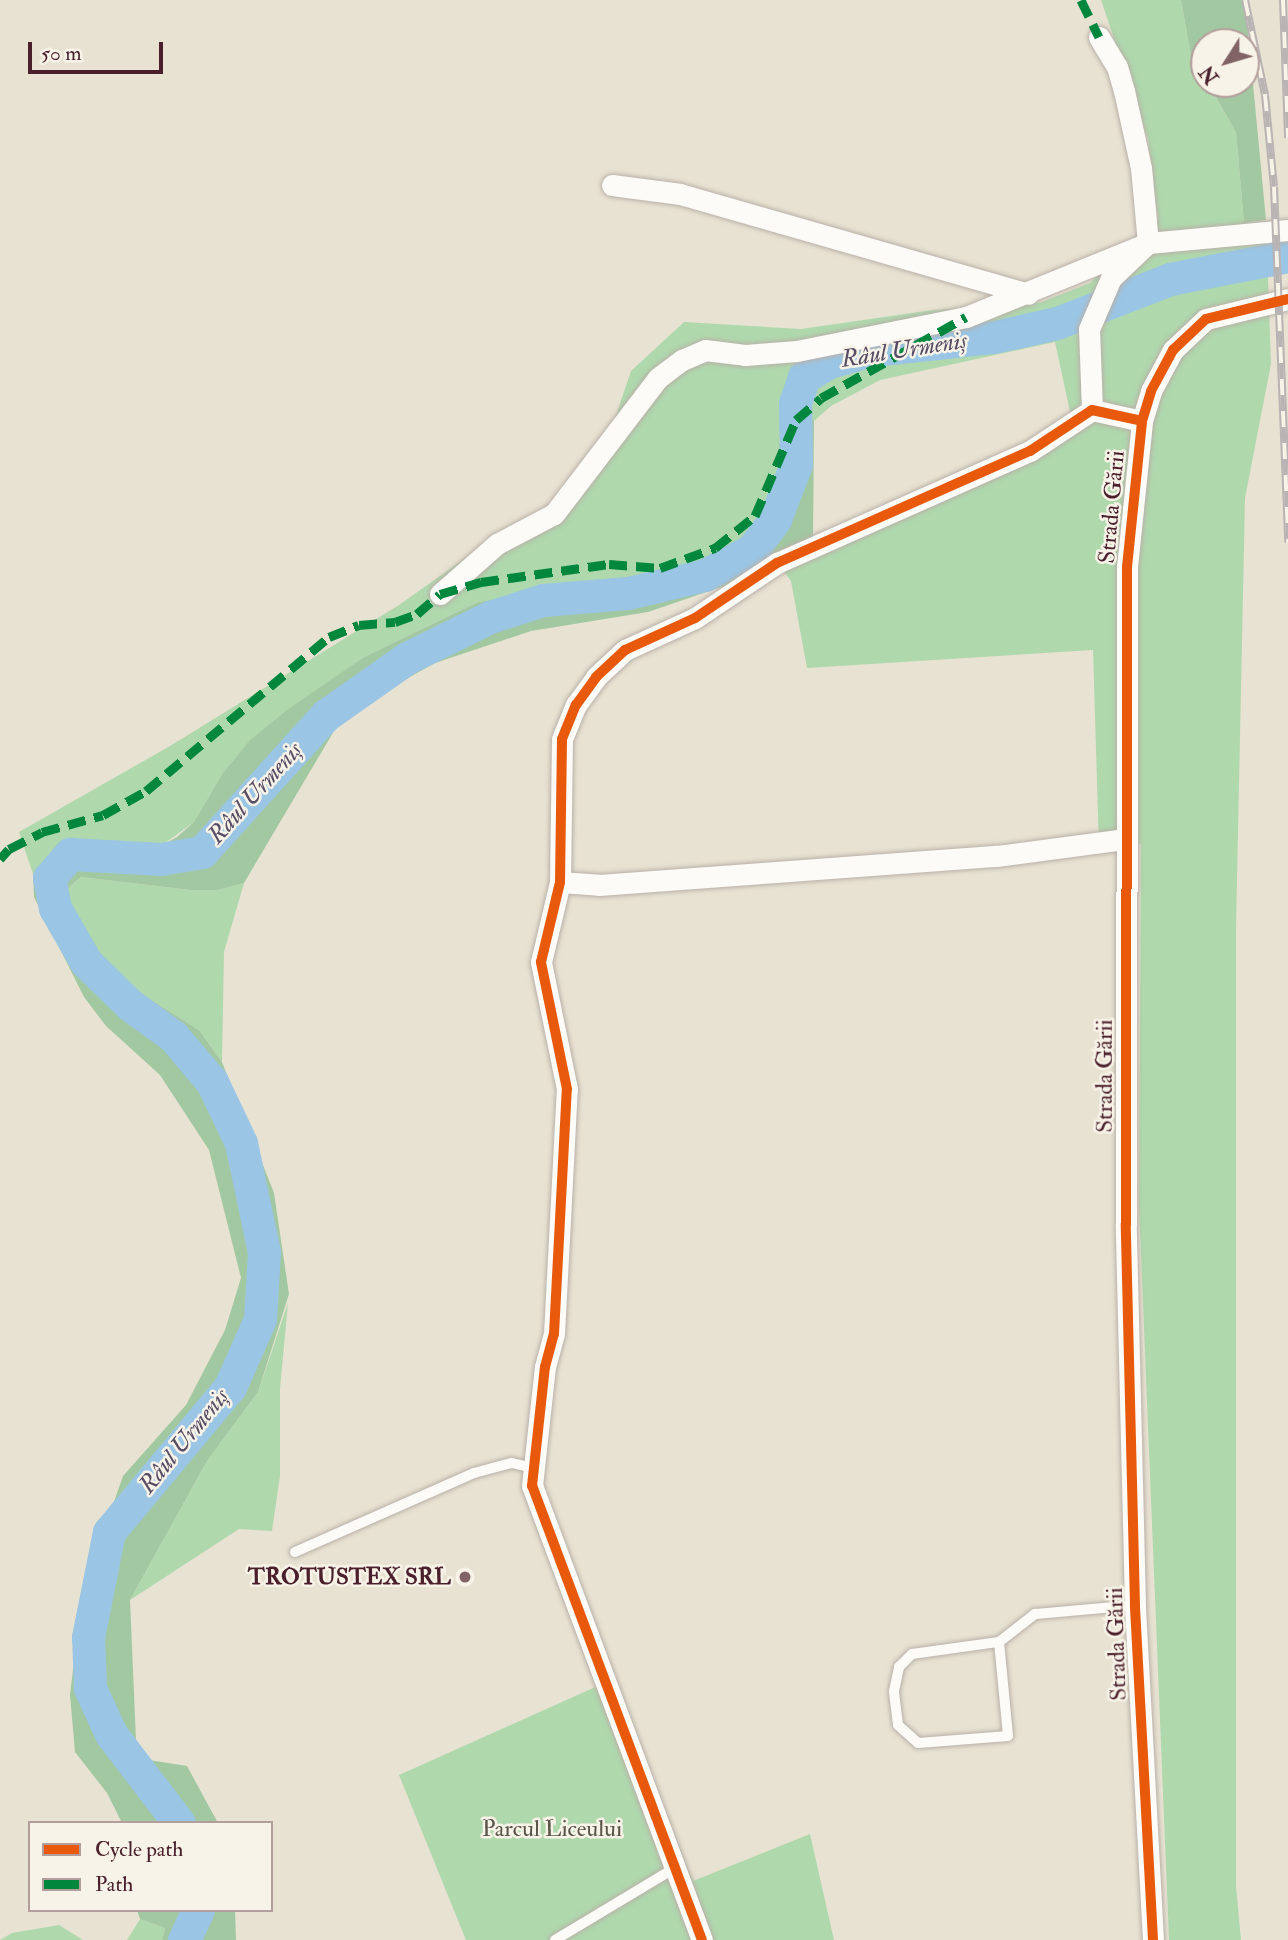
<!DOCTYPE html>
<html>
<head>
<meta charset="utf-8">
<style>
  body { margin:0 }
  #map { position:relative; width:1288px; height:1940px; overflow:hidden; background:#e8e2d2; font-family:"IM FELL Double Pica",serif }
  div>[style] { position:absolute }
  [style*='--x'] { left:calc(var(--x)*1px); top:calc(var(--y)*1px); width:calc(var(--w)*1px); rotate:calc(var(--a)*1deg) }
  .green>* { inset:0; background:#afd8ad }
  .forest>* { inset:0; background:#a2c8a1 }
  .river>* { height:33px; margin:-16.5px; padding:0 16.5px; transform-origin:16.5px; border-radius:16.5px; background:#9ac5e4 }
  .roads { filter:drop-shadow(0 0 2px #b9b0a8) drop-shadow(0 0 2px #b9b0a8) }
  .service>* { height:10px; margin:-5px; padding:0 5px; transform-origin:5px; border-radius:5px; background:#fcfbf8 }
  .minor>* { height:21px; margin:-10.5px; padding:0 10.5px; transform-origin:10.5px; border-radius:10.5px; background:#fcfbf8 }
  .rail>* { height:8px; margin-top:-4px; transform-origin:0; background:repeating-linear-gradient(90deg,#f7f3e8 0 16px,#b9b3b3 0 32px); box-sizing:border-box; border-block:2px solid #b9b3b3 }
  .quiet>* { height:9px; margin-top:-4.5px; transform-origin:0; background:repeating-linear-gradient(90deg,#00873e 0 18px,transparent 0 27px) }
  .cycleway>* { height:10px; margin:-5px; padding:0 5px; transform-origin:5px; border-radius:5px; background:#e8590c }
  .dots>* { width:19px; height:19px; translate:-50% -50%; box-sizing:border-box; border:4px solid #f7f3e8; border-radius:50% }
  span { translate:-50% -50%; white-space:nowrap; text-align:center; line-height:1.15; -webkit-text-stroke:5px #f7f3e8; paint-order:stroke }
  .street-label { font-size:23px; color:#4a1f2b }
  .poi-label { font-size:23px; color:#4a1f2b; font-weight:700 }
  .right { translate:-100% -50%; text-align:right }
  .park-label { font-size:23px; color:#5a5449 }
  .water-label { font-size:24px; color:#584d65; font-style:italic }
  .legend { position:absolute; left:28px; top:1821px; width:245px; height:91px; box-sizing:border-box; background:#f7f3e8; border:2px solid #b29e9c; margin:0; padding:9px 12px; list-style:none; font-size:21px; color:#4a1f2b }
  .legend li { display:flex; align-items:center; gap:14px; height:35px }
  .legend b { width:35px; border:2px solid #b29e9c }
  .north { position:absolute; left:1190px; top:28px; width:70px; height:70px; box-sizing:border-box; background:#f7f3e8; border:2px solid #b29e9c; border-radius:50%; rotate:233deg; font-size:19px; font-weight:700; line-height:28px; text-align:center; color:#4a1f2b }
  .north::after { content:''; display:block; margin:auto; width:24px; height:32px; background:#816365; clip-path:polygon(50% 0,100% 100%,50% 72%,0 100%) }
  .scale { position:absolute; left:28px; top:42px; width:135px; height:32px; box-sizing:border-box; border:4px solid #4a1f2b; border-top:0; padding-left:9px; font-size:21px; line-height:24px; white-space:nowrap; color:#4a1f2b; -webkit-text-stroke:5px #f7f3e8; paint-order:stroke }
</style>
</head>
<body>
<div id="map">
  <div class="green">
    <div style="clip-path:polygon(1101px 0,1181px 0,1191px 56px,1236px 132px,1244px 223px,1266px 221px,1271px 364px,1245px 498px,1236px 928px,1236px 1886px,1241px 1940px,1169px 1940px,1139px 1206px,1141px 844px,1099px 849px,1093px 650px,807px 668px,791px 581px,779px 565px,813px 546px,1075px 435px,1055px 342px,880px 380px,831px 406px,814px 421px,808px 417px,781px 426px,774px 498px,757px 528px,694px 568px,478px 602px,364px 657px,249px 741px,222px 774px,194px 822px,161px 846px,50px 857px,33px 874px,19px 832px,170px 746px,399px 605px,478px 549px,593px 483px,631px 371px,684px 322px,801px 329px,933px 310px,1039px 303px,1090px 283px,1158px 219px,1148px 139px)"></div>
    <div style="clip-path:polygon(81px 877px,190px 890px,218px 890px,244px 883px,224px 952px,222px 1062px,199px 1030px,105px 971px,68px 912px,68px 888px)"></div>
    <div style="clip-path:polygon(288px 1303px,280px 1389px,280px 1476px,272px 1531px,239px 1529px,130px 1600px,207px 1461px,258px 1392px)"></div>
    <div style="clip-path:polygon(602px 1684px,639px 1747px,693px 1881px,810px 1834px,834px 1940px,466px 1940px,399px 1775px)"></div>
    <div style="clip-path:polygon(140px 1919px,165px 1928px,162px 1940px,127px 1940px)"></div>
    <div style="clip-path:polygon(59px 1925px,83px 1940px,0 1940px,12px 1933px)"></div>
  </div>
  <div class="forest">
    <div style="clip-path:polygon(1181px 0,1245px 0,1266px 220px,1244px 223px,1236px 132px,1208px 84px,1246px 84px,1246px 42px,1204px 42px,1204px 78px,1191px 56px)"></div>
    <div style="clip-path:polygon(809px 417px,814px 421px,813px 546px,727px 585px,648px 612px,531px 631px,435px 663px,372px 698px,337px 726px,244px 883px,218px 890px,190px 890px,81px 877px,68px 888px,68px 912px,105px 971px,199px 1030px,222px 1062px,274px 1193px,289px 1294px,258px 1392px,207px 1461px,130px 1600px,136px 1740px,149px 1760px,187px 1766px,218px 1823px,122px 1823px,107px 1793px,75px 1752px,70px 1695px,82px 1593px,123px 1476px,186px 1405px,225px 1330px,241px 1278px,209px 1150px,160px 1075px,106px 1026px,84px 997px,34px 897px,33px 874px,50px 857px,86px 846px,161px 846px,177px 837px,194px 822px,222px 774px,249px 741px,287px 710px,364px 657px,478px 602px,694px 568px,734px 546px,757px 528px,774px 498px,781px 426px)"></div>
    <div style="clip-path:polygon(137px 1910px,235px 1910px,236px 1940px,162px 1940px,165px 1928px,140px 1919px)"></div>
  </div>
  <div class="river">
    <div style="--x:179;--y:1823;--w:112;--a:-127.4"></div>
    <div style="--x:111;--y:1734;--w:51;--a:-114.5"></div>
    <div style="--x:90;--y:1688;--w:51;--a:-92.2"></div>
    <div style="--x:88;--y:1637;--w:107;--a:-78.7"></div>
    <div style="--x:109;--y:1532;--w:189;--a:-50.2"></div>
    <div style="--x:230;--y:1387;--w:74;--a:-66.2"></div>
    <div style="--x:260;--y:1319;--w:67;--a:-86.6"></div>
    <div style="--x:264;--y:1252;--w:111;--a:-101.9"></div>
    <div style="--x:241;--y:1143;--w:68;--a:-115.4"></div>
    <div style="--x:212;--y:1082;--w:60;--a:-130.3"></div>
    <div style="--x:173;--y:1036;--w:53;--a:-144.2"></div>
    <div style="--x:130;--y:1005;--w:62;--a:-135.7"></div>
    <div style="--x:86;--y:962;--w:62;--a:-119.9"></div>
    <div style="--x:55;--y:908;--w:31;--a:-101"></div>
    <div style="--x:49;--y:878;--w:32;--a:-49"></div>
    <div style="--x:70;--y:854;--w:91;--a:3.1"></div>
    <div style="--x:161;--y:859;--w:42;--a:-9.7"></div>
    <div style="--x:202;--y:852;--w:185;--a:-47.9"></div>
    <div style="--x:326;--y:715;--w:99;--a:-35.1"></div>
    <div style="--x:407;--y:658;--w:93;--a:-26.3"></div>
    <div style="--x:490;--y:617;--w:56;--a:-17.8"></div>
    <div style="--x:543;--y:600;--w:85;--a:-4.7"></div>
    <div style="--x:628;--y:593;--w:79;--a:-13.2"></div>
    <div style="--x:705;--y:575;--w:53;--a:-28"></div>
    <div style="--x:752;--y:550;--w:39;--a:-53"></div>
    <div style="--x:775;--y:519;--w:59;--a:-69.1"></div>
    <div style="--x:796;--y:464;--w:61;--a:-90.9"></div>
    <div style="--x:795;--y:403;--w:28;--a:-71"></div>
    <div style="--x:804;--y:377;--w:29;--a:-31"></div>
    <div style="--x:829;--y:362;--w:45;--a:-15.6"></div>
    <div style="--x:872;--y:350;--w:123;--a:-6.1"></div>
    <div style="--x:994;--y:337;--w:65;--a:-12.5"></div>
    <div style="--x:1057;--y:323;--w:121;--a:-21.3"></div>
    <div style="--x:1170;--y:279;--w:120;--a:-11"></div>
    <div style="--x:184;--y:1940;--w:33;--a:-65"></div>
  </div>
  <div class="roads">
    <div class="service">
      <div style="--x:295;--y:1552;--w:196;--a:-23.8"></div>
      <div style="--x:474;--y:1473;--w:39;--a:-15"></div>
      <div style="--x:512;--y:1463;--w:18;--a:13"></div>
      <div style="--x:999;--y:1642;--w:94;--a:84.5"></div>
      <div style="--x:1008;--y:1736;--w:90;--a:175.6"></div>
      <div style="--x:918;--y:1743;--w:27;--a:-138"></div>
      <div style="--x:898;--y:1725;--w:34;--a:-97"></div>
      <div style="--x:894;--y:1691;--w:25;--a:-78"></div>
      <div style="--x:899;--y:1667;--w:18;--a:-45"></div>
      <div style="--x:912;--y:1654;--w:88;--a:-7.9"></div>
      <div style="--x:999;--y:1642;--w:46;--a:-37.9"></div>
      <div style="--x:1035;--y:1614;--w:100;--a:-5.1"></div>
      <div style="--x:555;--y:1940;--w:140;--a:-31"></div>
    </div>
    <div class="minor">
      <div style="--x:612;--y:185;--w:69;--a:7.5"></div>
      <div style="--x:680;--y:194;--w:362;--a:16"></div>
      <div style="--x:1092;--y:410;--w:81;--a:-92.1"></div>
      <div style="--x:1089;--y:329;--w:56;--a:-66.7"></div>
      <div style="--x:1111;--y:278;--w:51;--a:-43.4"></div>
      <div style="--x:1148;--y:243;--w:75;--a:-95.3"></div>
      <div style="--x:1141;--y:168;--w:79;--a:-102.4"></div>
      <div style="--x:1124;--y:91;--w:25;--a:-106"></div>
      <div style="--x:1117;--y:67;--w:35;--a:-121"></div>
      <div style="--x:440;--y:594;--w:76;--a:-41.3"></div>
      <div style="--x:497;--y:544;--w:64;--a:-27.8"></div>
      <div style="--x:554;--y:514;--w:171;--a:-52.6"></div>
      <div style="--x:658;--y:378;--w:30;--a:-37"></div>
      <div style="--x:682;--y:360;--w:25;--a:-23"></div>
      <div style="--x:705;--y:350;--w:40;--a:7.1"></div>
      <div style="--x:745;--y:355;--w:52;--a:-4.4"></div>
      <div style="--x:797;--y:351;--w:172;--a:-11.4"></div>
      <div style="--x:966;--y:317;--w:196;--a:-22.1"></div>
      <div style="--x:1148;--y:243;--w:141;--a:-5.3"></div>
      <div style="--x:560;--y:882;--w:39;--a:4"></div>
      <div style="--x:599;--y:885;--w:399;--a:-4.2"></div>
      <div style="--x:997;--y:856;--w:129;--a:-7.6"></div>
      <div style="--x:702;--y:1940;--w:485;--a:-110.5"></div>
      <div style="--x:532;--y:1486;--w:120;--a:-83.8"></div>
      <div style="--x:545;--y:1367;--w:34;--a:-75"></div>
      <div style="--x:554;--y:1334;--w:245;--a:-87"></div>
      <div style="--x:567;--y:1089;--w:130;--a:-101.6"></div>
      <div style="--x:541;--y:962;--w:82;--a:-76.6"></div>
      <div style="--x:560;--y:882;--w:143;--a:-89.2"></div>
      <div style="--x:562;--y:739;--w:37;--a:-68"></div>
      <div style="--x:576;--y:705;--w:34;--a:-54"></div>
      <div style="--x:596;--y:677;--w:40;--a:-43"></div>
      <div style="--x:625;--y:650;--w:77;--a:-24.6"></div>
      <div style="--x:695;--y:618;--w:99;--a:-33.9"></div>
      <div style="--x:777;--y:563;--w:277;--a:-23.9"></div>
      <div style="--x:1030;--y:451;--w:74;--a:-33.5"></div>
      <div style="--x:1092;--y:410;--w:51;--a:12.4"></div>
      <div style="--x:1153;--y:1940;--w:335;--a:-93.1"></div>
      <div style="--x:1135;--y:1605;--w:381;--a:-91.4"></div>
      <div style="--x:1126;--y:1224;--w:657;--a:-89.91"></div>
      <div style="--x:1127;--y:567;--w:147;--a:-84.1"></div>
      <div style="--x:1142;--y:421;--w:31;--a:-73"></div>
      <div style="--x:1151;--y:391;--w:47;--a:-61.8"></div>
      <div style="--x:1173;--y:350;--w:45;--a:-43.2"></div>
      <div style="--x:1206;--y:319;--w:84;--a:-13.7"></div>
    </div>
  </div>
  <div class="rail">
    <div style="--x:1245;--y:0;--w:97;--a:78.1"></div>
    <div style="--x:1265;--y:95;--w:92;--a:84.4"></div>
    <div style="--x:1274;--y:187;--w:356;--a:87.7"></div>
    <div style="--x:1283;--y:0;--w:138;--a:87.9"></div>
  </div>
  <div class="quiet">
    <div style="--x:1081;--y:0;--w:41;--a:64.1"></div>
    <div style="--x:0;--y:859;--w:13;--a:-48"></div>
    <div style="--x:9;--y:849;--w:37;--a:-27"></div>
    <div style="--x:42;--y:832;--w:63;--a:-15.6"></div>
    <div style="--x:103;--y:815;--w:49;--a:-29.2"></div>
    <div style="--x:146;--y:791;--w:239;--a:-40.1"></div>
    <div style="--x:329;--y:637;--w:32;--a:-22"></div>
    <div style="--x:359;--y:625;--w:36;--a:-5"></div>
    <div style="--x:395;--y:622;--w:23;--a:-20"></div>
    <div style="--x:417;--y:614;--w:30;--a:-41"></div>
    <div style="--x:440;--y:594;--w:43;--a:-16.3"></div>
    <div style="--x:481;--y:582;--w:129;--a:-8"></div>
    <div style="--x:609;--y:564;--w:51;--a:4.5"></div>
    <div style="--x:660;--y:568;--w:59;--a:-20"></div>
    <div style="--x:715;--y:548;--w:51;--a:-38.7"></div>
    <div style="--x:755;--y:516;--w:104;--a:-66.9"></div>
    <div style="--x:796;--y:420;--w:33;--a:-41"></div>
    <div style="--x:821;--y:398;--w:166;--a:-29.2"></div>
  </div>
  <div class="cycleway">
    <div style="--x:702;--y:1940;--w:485;--a:-110.5"></div>
    <div style="--x:532;--y:1486;--w:120;--a:-83.8"></div>
    <div style="--x:545;--y:1367;--w:34;--a:-75"></div>
    <div style="--x:554;--y:1334;--w:245;--a:-87"></div>
    <div style="--x:567;--y:1089;--w:130;--a:-101.6"></div>
    <div style="--x:541;--y:962;--w:82;--a:-76.6"></div>
    <div style="--x:560;--y:882;--w:143;--a:-89.2"></div>
    <div style="--x:562;--y:739;--w:37;--a:-68"></div>
    <div style="--x:576;--y:705;--w:34;--a:-54"></div>
    <div style="--x:596;--y:677;--w:40;--a:-43"></div>
    <div style="--x:625;--y:650;--w:77;--a:-24.6"></div>
    <div style="--x:695;--y:618;--w:99;--a:-33.9"></div>
    <div style="--x:777;--y:563;--w:277;--a:-23.9"></div>
    <div style="--x:1030;--y:451;--w:74;--a:-33.5"></div>
    <div style="--x:1092;--y:410;--w:51;--a:12.4"></div>
    <div style="--x:1153;--y:1940;--w:335;--a:-93.1"></div>
    <div style="--x:1135;--y:1605;--w:381;--a:-91.4"></div>
    <div style="--x:1126;--y:1224;--w:657;--a:-89.91"></div>
    <div style="--x:1127;--y:567;--w:147;--a:-84.1"></div>
    <div style="--x:1142;--y:421;--w:31;--a:-73"></div>
    <div style="--x:1151;--y:391;--w:47;--a:-61.8"></div>
    <div style="--x:1173;--y:350;--w:45;--a:-43.2"></div>
    <div style="--x:1206;--y:319;--w:84;--a:-13.7"></div>
  </div>
  <div class="dots">
    <div style="left:465px;top:1577px;background:#816365"></div>
  </div>
  <div class="street-label">
    <span style="left:1112px;top:507px;rotate:-85deg">Strada Gării</span>
    <span style="left:1105px;top:1076px;rotate:-90deg">Strada Gării</span>
    <span style="left:1117px;top:1644px;rotate:-92deg">Strada Gării</span>
  </div>
  <div class="poi-label">
    <span class="right" style="left:451px;top:1577px">TROTUSTEX SRL</span>
  </div>
  <div class="park-label">
    <span style="left:552px;top:1829px">Parcul Liceului</span>
  </div>
  <div class="water-label">
    <span style="left:904px;top:350px;rotate:-9deg">Râul Urmeniș</span>
    <span style="left:255px;top:793px;rotate:-48deg">Râul Urmeniș</span>
    <span style="left:184px;top:1441px;rotate:-51deg">Râul Urmeniș</span>
  </div>
  <ul class="legend">
  <li><b style="height:9px;background:#e8590c"></b>Cycle path</li>
  <li><b style="height:9px;background:#00873e"></b>Path</li>
  </ul>
  <div class="north">N</div>
  <div class="scale">50 m</div>
</div>
</body>
</html>
